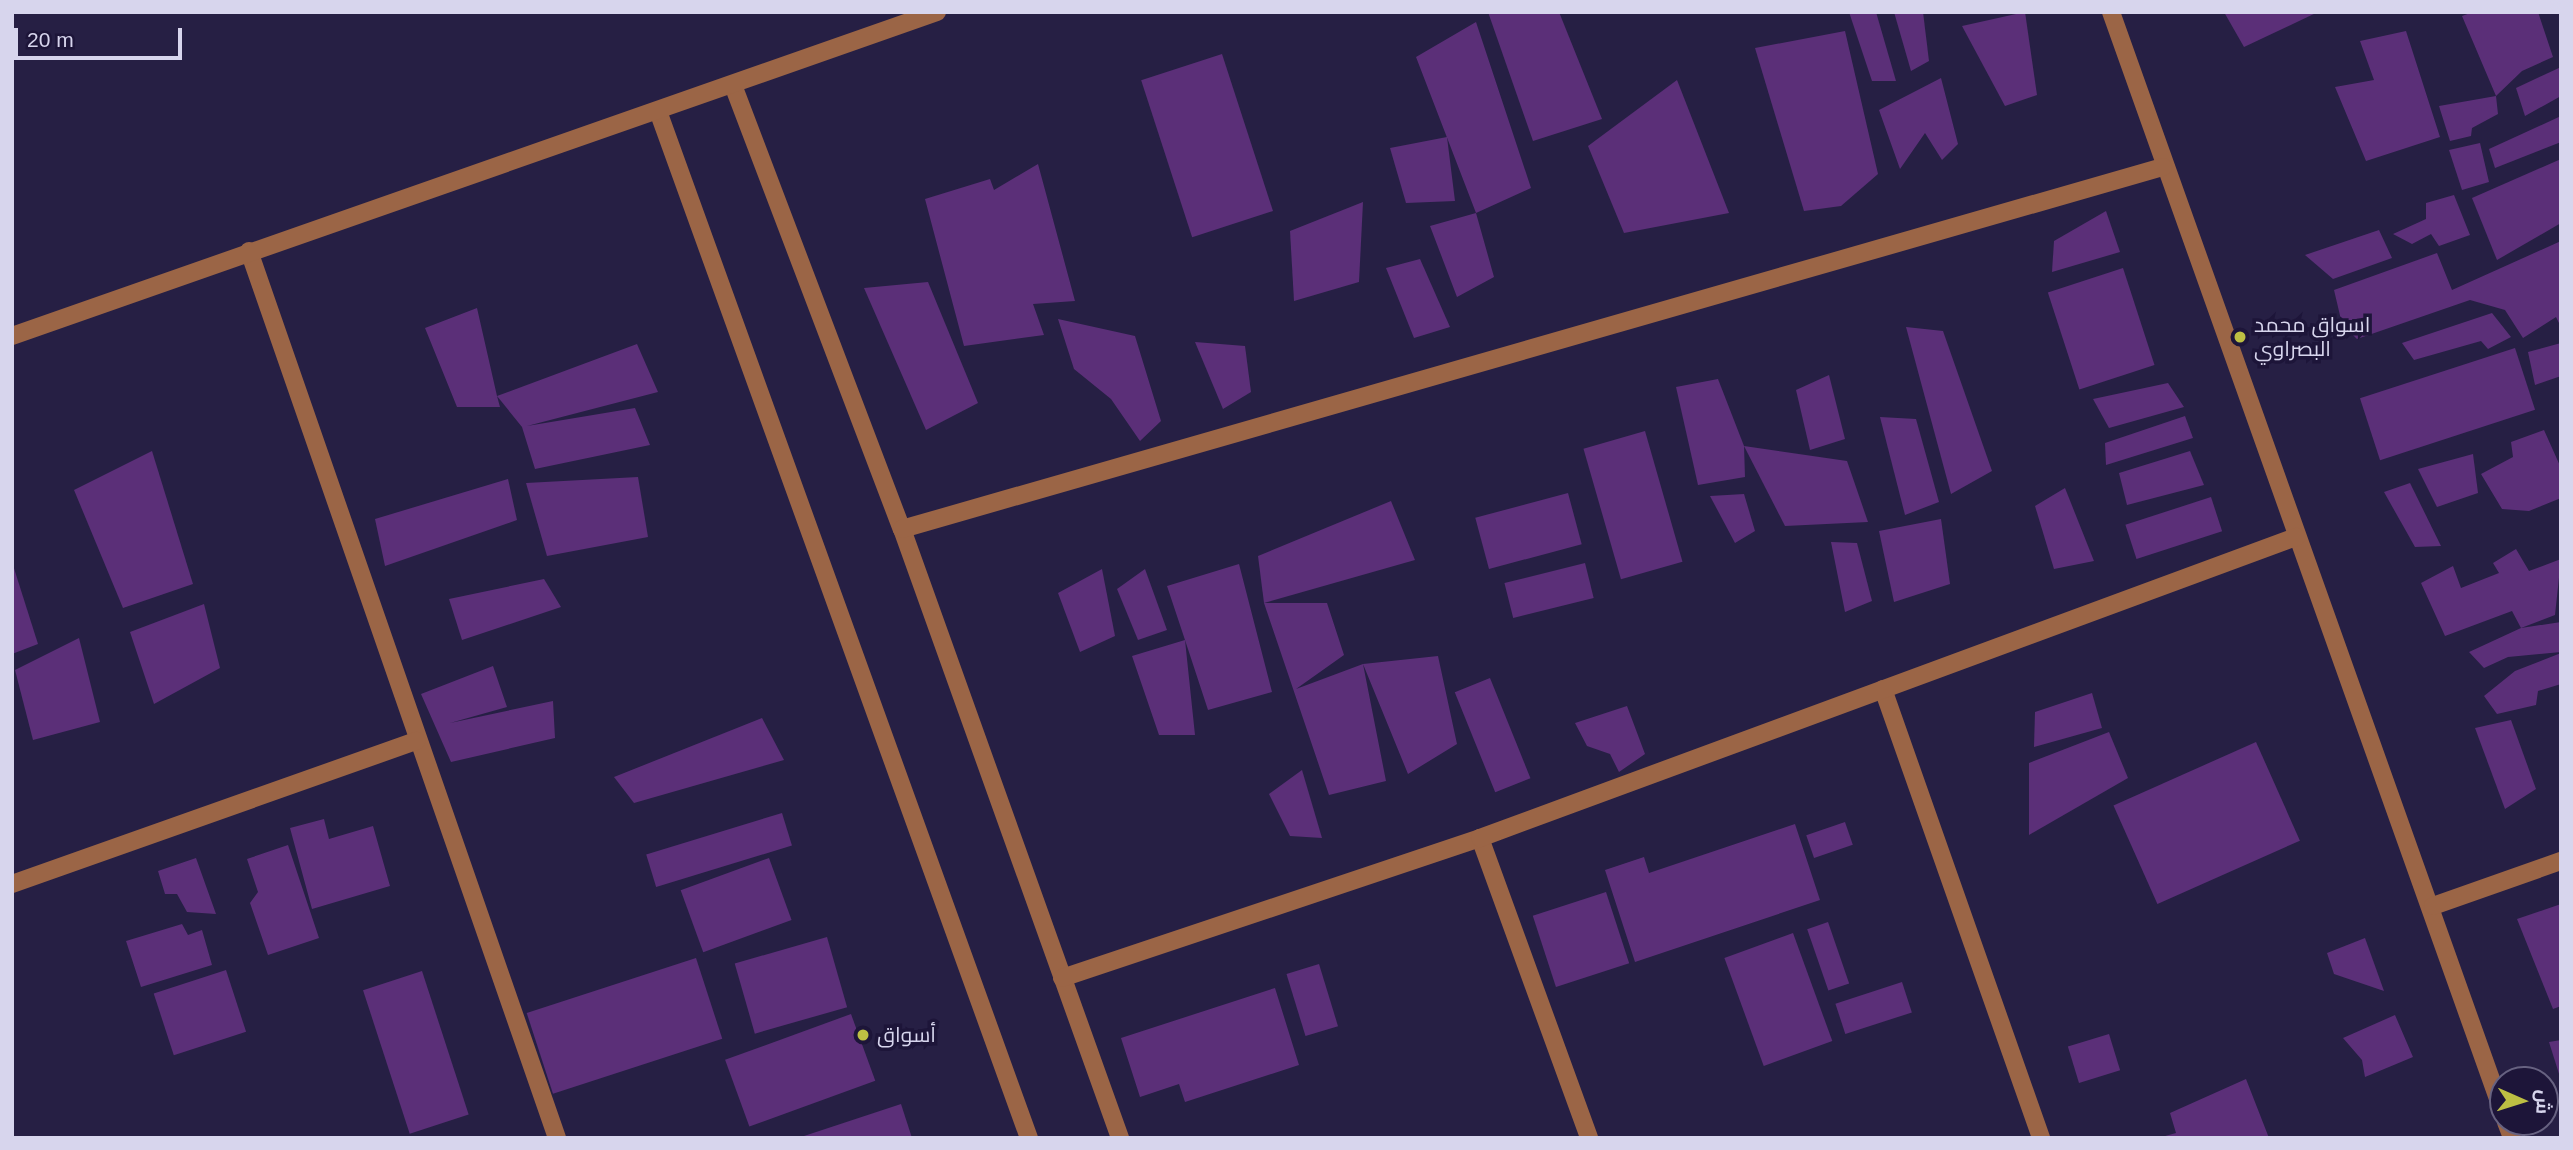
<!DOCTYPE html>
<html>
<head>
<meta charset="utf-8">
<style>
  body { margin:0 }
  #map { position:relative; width:2573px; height:1150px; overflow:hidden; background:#261f44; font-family:Arial,Cairo,sans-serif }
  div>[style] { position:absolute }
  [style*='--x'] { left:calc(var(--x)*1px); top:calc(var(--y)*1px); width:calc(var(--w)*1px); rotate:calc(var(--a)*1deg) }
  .building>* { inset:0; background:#5b2f78; transform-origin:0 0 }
  .minor>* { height:18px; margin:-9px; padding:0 9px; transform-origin:9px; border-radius:9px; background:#9b6546 }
  .dots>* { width:19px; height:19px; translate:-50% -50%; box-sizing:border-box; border:4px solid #1d1539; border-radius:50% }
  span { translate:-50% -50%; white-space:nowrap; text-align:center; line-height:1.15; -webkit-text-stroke:7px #1d1539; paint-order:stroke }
  .poi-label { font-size:21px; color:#d7d5ed }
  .left { translate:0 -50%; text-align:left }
  .frame { position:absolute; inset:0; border:14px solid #d7d5ed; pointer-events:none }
  .north { position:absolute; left:2489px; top:1066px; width:70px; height:70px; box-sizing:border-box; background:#1d1539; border:2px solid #676281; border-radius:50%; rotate:93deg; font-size:19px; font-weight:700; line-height:28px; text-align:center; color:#d7d5ed }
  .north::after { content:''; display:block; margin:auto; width:24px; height:32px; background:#bdbf43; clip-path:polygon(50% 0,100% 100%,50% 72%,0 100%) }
  .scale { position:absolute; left:14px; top:28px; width:168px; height:32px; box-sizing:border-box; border:4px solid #d7d5ed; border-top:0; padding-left:9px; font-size:21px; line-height:24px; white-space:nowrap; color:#d7d5ed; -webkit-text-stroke:5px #1d1539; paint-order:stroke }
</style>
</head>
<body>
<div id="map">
  <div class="building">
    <div style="clip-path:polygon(1488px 12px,1559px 12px,1602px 119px,1533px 141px)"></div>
    <div style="clip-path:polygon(1849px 12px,1876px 12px,1896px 81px,1872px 81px)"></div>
    <div style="clip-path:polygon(1894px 12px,1923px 12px,1929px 61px,1911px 71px)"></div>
    <div style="clip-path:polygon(2025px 12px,2037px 95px,2005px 106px,1962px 26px)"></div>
    <div style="clip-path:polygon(2224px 12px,2318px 12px,2244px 47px)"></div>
    <div style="clip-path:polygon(2473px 12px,2538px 12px,2553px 57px,2522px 71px,2496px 96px,2462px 16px)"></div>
    <div style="clip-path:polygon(1476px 22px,1531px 188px,1476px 213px,1494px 277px,1457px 297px,1430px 226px,1476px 213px,1416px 57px)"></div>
    <div style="clip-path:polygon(1845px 31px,1878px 174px,1841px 206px,1804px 211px,1755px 48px)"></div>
    <div style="clip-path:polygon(2406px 31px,2440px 137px,2366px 161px,2335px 87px,2374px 80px,2360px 41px)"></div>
    <div style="left:1222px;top:54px;width:165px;height:85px;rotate:72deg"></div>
    <div style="clip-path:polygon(2561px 67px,2561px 96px,2525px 116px,2516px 88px)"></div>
    <div style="clip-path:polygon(1941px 78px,1958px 144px,1942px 160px,1925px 133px,1900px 169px,1879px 110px)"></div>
    <div style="clip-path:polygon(1677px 80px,1729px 213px,1624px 233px,1588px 146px)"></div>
    <div style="clip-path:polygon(2496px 96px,2498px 114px,2472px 128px,2471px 136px,2450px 141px,2439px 106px)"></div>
    <div style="clip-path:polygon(2561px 116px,2561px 142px,2495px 168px,2489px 149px)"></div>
    <div style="clip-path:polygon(1447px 137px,1455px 201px,1406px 203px,1390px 148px)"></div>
    <div style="clip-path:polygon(2480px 143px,2489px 182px,2462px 190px,2449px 150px)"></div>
    <div style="clip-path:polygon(2561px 159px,2561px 223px,2497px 260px,2472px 198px)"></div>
    <div style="clip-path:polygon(1038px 164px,1075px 301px,1033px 304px,1044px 335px,964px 346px,925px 199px,990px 179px,994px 190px)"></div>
    <div style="clip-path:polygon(2454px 195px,2470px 235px,2439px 246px,2431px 234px,2412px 244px,2393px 234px,2426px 219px,2426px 203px)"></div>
    <div style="clip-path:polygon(1363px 202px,1359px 282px,1294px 301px,1290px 231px)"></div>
    <div style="clip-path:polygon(2106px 211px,2120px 252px,2052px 272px,2054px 241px)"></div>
    <div style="clip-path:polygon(2379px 230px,2392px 258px,2333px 279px,2305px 255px)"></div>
    <div style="clip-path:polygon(2561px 241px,2561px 327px,2556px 317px,2523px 338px,2505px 310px,2470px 300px,2357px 339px,2342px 324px,2334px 290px,2437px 253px,2452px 290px)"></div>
    <div style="clip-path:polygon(1420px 259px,1450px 327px,1414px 338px,1386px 268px)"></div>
    <div style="left:2123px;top:268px;width:102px;height:79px;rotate:72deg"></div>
    <div style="clip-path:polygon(928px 282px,978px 403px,926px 430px,864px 288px)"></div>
    <div style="clip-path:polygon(477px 308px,497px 396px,637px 344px,658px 392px,527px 426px,635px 408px,650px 445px,535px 469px,522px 427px,497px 396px,500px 407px,457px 407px,425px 328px)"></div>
    <div style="clip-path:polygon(2492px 313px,2511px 337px,2488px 349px,2481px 341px,2414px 360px,2402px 343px)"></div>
    <div style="clip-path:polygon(1058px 319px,1135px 336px,1161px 421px,1140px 441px,1111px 399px,1074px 369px)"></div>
    <div style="clip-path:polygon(1906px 327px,1943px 331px,1992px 471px,1951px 494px)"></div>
    <div style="clip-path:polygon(1195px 342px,1245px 346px,1251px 392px,1223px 409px)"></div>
    <div style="clip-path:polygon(2561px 343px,2561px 376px,2535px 385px,2528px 352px)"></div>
    <div style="left:2515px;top:348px;width:65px;height:163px;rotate:72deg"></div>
    <div style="clip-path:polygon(1829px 375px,1845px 439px,1810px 450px,1796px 390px)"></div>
    <div style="clip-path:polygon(1718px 379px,1744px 446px,1745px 477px,1698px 485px,1676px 387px)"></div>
    <div style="clip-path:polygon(2168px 383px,2184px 407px,2109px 428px,2093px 399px)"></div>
    <div style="clip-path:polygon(2185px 416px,2193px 438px,2106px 465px,2105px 443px)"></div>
    <div style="clip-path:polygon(1880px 417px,1916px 419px,1939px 502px,1905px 515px)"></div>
    <div style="clip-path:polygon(2544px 430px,2561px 468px,2561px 498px,2529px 511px,2502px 509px,2481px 474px,2513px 457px,2511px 442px)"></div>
    <div style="left:1645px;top:431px;width:136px;height:64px;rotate:74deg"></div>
    <div style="clip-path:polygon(1744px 446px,1847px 461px,1868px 522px,1785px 526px)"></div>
    <div style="clip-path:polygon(152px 451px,193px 584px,123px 608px,74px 490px)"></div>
    <div style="clip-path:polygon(2190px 451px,2204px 485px,2127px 505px,2119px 473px)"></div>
    <div style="clip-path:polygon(2473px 454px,2478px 493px,2437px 507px,2418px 469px)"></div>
    <div style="clip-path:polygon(638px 477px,648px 537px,547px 556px,526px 483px)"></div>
    <div style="clip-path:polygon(508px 479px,517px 520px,385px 566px,375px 519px)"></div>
    <div style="clip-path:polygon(2410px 483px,2441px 546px,2415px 547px,2384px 492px)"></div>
    <div style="clip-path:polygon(2065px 488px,2094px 561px,2054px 569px,2035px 506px)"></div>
    <div style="left:1568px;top:493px;width:53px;height:96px;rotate:75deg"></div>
    <div style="clip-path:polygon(1744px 494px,1755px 531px,1735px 543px,1710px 496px)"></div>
    <div style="left:2211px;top:497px;width:36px;height:90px;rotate:72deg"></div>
    <div style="clip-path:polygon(1391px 501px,1415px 560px,1264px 603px,1258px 556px)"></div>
    <div style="clip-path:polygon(1941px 519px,1950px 584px,1894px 602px,1879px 531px)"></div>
    <div style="clip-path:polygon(1831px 542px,1857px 543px,1872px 601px,1845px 612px)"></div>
    <div style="clip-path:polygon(2516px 549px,2529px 571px,2561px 559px,2555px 615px,2521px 628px,2512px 611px,2445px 636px,2421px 583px,2453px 566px,2461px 588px,2499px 573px,2493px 563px)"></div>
    <div style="clip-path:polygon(12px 562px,38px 644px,12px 654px)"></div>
    <div style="left:1585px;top:563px;width:36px;height:83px;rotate:76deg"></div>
    <div style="clip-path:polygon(1239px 564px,1272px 692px,1208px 710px,1185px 640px,1195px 735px,1159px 735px,1132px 656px,1185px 640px,1167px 586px)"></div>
    <div style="clip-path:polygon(1102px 569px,1115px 636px,1080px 652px,1058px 593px)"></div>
    <div style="clip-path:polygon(1145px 569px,1167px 630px,1138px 640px,1117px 589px)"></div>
    <div style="clip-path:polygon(544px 579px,561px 607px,462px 640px,449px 599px)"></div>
    <div style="clip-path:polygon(1264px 603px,1327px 603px,1344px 655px,1296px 689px,1363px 664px,1438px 656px,1457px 744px,1408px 774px,1363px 664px,1386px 781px,1329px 795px)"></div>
    <div style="clip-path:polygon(204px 604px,220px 668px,154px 704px,130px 632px)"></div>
    <div style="clip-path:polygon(2561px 622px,2561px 652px,2508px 657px,2484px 668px,2469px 652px,2521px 628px)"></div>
    <div style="clip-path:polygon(79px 638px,100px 722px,33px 740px,15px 670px)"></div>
    <div style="clip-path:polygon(2561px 653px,2561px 684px,2538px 691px,2536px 705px,2497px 714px,2484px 696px,2515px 671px)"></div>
    <div style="clip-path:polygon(493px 666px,507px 707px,450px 723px,553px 701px,555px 738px,451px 762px,421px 694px)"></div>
    <div style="left:1490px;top:678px;width:108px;height:38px;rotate:68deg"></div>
    <div style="clip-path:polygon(2092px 693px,2102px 728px,2034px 747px,2035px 712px)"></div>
    <div style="clip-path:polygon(1627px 706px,1645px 754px,1619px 772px,1610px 754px,1587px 746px,1575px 723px)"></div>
    <div style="clip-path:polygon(762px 718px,784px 760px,634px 803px,614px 777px)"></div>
    <div style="clip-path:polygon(2511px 720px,2536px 789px,2505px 809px,2475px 728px)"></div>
    <div style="clip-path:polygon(2109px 732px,2128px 778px,2029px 835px,2029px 763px)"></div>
    <div style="left:2256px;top:742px;width:108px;height:156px;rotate:66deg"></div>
    <div style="clip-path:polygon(1302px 770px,1322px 838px,1290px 836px,1269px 794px)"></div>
    <div style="left:782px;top:813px;width:34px;height:142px;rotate:73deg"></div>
    <div style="clip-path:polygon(324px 819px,329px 839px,373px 826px,390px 886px,312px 909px,290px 828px)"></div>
    <div style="left:1845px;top:822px;width:24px;height:41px;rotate:71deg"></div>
    <div style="clip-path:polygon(1795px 824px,1820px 900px,1635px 962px,1605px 870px,1644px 857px,1649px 873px)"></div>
    <div style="clip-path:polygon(288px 845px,319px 938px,268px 955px,250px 903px,258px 892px,247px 859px)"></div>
    <div style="clip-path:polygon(196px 858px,216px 914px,187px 912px,177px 894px,165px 894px,158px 871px)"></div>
    <div style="left:769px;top:858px;width:66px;height:94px;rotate:70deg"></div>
    <div style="left:1606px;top:892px;width:75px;height:77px;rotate:72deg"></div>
    <div style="clip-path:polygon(2561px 904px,2561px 1006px,2553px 1009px,2517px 919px)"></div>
    <div style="left:1828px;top:922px;width:65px;height:22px;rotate:71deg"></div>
    <div style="clip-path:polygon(182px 924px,188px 935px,202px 930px,212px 965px,141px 987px,126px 941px)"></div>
    <div style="left:1793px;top:933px;width:115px;height:73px;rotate:70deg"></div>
    <div style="left:827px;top:937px;width:73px;height:96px;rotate:74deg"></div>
    <div style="clip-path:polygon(2365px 938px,2384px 991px,2334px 974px,2327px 953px)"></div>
    <div style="left:696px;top:958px;width:85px;height:178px;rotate:72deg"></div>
    <div style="left:1319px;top:964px;width:65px;height:34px;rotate:73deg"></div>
    <div style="left:226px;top:970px;width:65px;height:76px;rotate:72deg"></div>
    <div style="left:422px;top:971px;width:151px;height:62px;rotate:72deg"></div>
    <div style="left:1902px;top:982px;width:32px;height:70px;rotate:72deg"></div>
    <div style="clip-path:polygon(1275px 988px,1299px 1065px,1185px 1102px,1179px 1084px,1140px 1097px,1121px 1038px)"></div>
    <div style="left:851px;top:1014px;width:71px;height:134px;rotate:70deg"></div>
    <div style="clip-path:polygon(2395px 1015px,2413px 1057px,2365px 1077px,2362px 1060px,2343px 1038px)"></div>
    <div style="left:2109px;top:1034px;width:38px;height:43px;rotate:73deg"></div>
    <div style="clip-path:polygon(2561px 1040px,2561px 1077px,2560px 1077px,2549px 1042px)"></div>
    <div style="clip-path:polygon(2246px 1079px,2269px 1138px,2158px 1138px,2176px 1133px,2170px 1113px)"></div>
    <div style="clip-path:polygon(901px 1104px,912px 1138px,801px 1138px,801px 1137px)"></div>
  </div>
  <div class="minor">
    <div style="--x:2111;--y:12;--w:1169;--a:70.4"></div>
    <div style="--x:733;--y:85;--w:475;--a:69.2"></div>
    <div style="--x:902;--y:529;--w:647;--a:70.3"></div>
    <div style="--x:658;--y:111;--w:1092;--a:70.14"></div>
    <div style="--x:249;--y:251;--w:939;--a:70.85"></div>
    <div style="--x:12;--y:336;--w:980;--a:-19.3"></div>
    <div style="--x:902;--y:529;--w:1312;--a:-16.02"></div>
    <div style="--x:1883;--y:689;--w:476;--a:70.6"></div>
    <div style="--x:1480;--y:838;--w:319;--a:70"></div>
    <div style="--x:12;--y:884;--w:429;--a:-19.5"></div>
    <div style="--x:2433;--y:906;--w:136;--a:-19.4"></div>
    <div style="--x:1062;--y:978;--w:441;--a:-18.5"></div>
    <div style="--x:1480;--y:838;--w:870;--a:-20.25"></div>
    <div style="--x:2506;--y:1122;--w:17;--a:69"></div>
  </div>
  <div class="dots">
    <div style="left:2240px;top:337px;background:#bdbf43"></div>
    <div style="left:863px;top:1035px;background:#bdbf43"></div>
  </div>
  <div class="poi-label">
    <span class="left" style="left:2254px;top:337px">اسواق محمد<br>البصراوي</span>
    <span class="left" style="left:877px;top:1035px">أسواق</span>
  </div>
  <div class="frame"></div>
  <div class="north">ش</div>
  <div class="scale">20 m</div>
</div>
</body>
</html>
